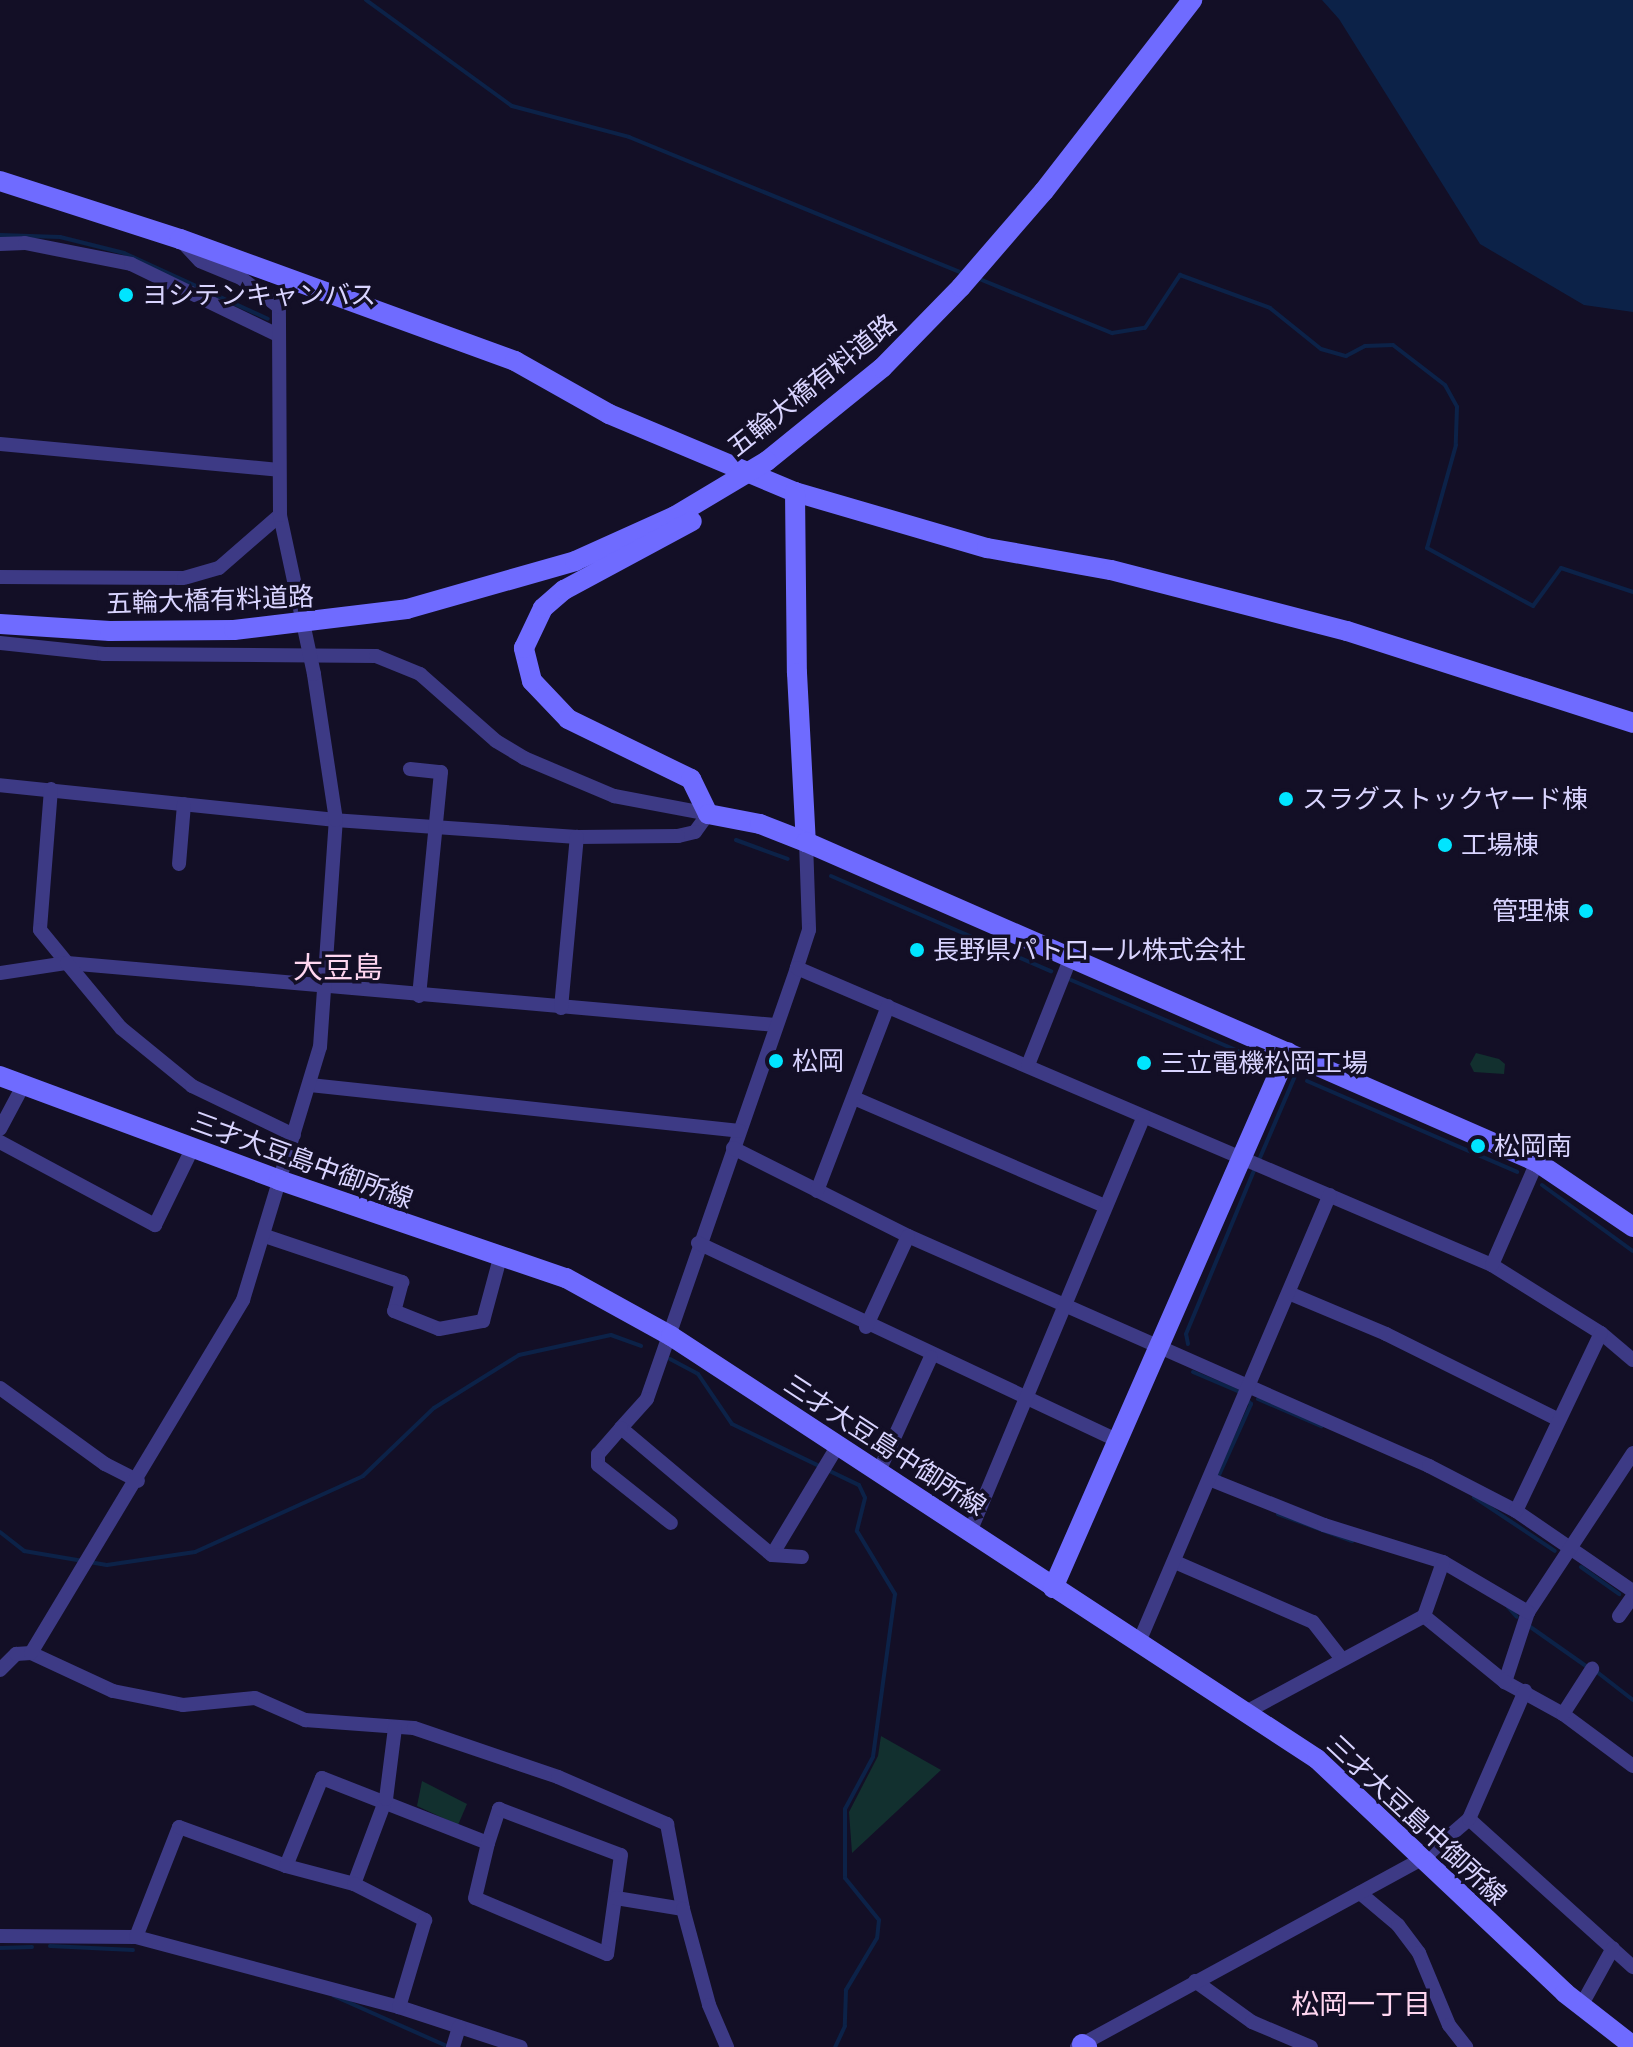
<!DOCTYPE html>
<html>
<head>
<meta charset="utf-8">
<style>
  body { margin:0 }
  #map { position:relative; width:1633px; height:2047px; overflow:hidden; background:#130f26; font-family:Manrope,"Noto Sans JP",sans-serif }
  div>[style] { position:absolute }
  [style*='--x'] { left:calc(var(--x)*1px); top:calc(var(--y)*1px); width:calc(var(--w)*1px); rotate:calc(var(--a)*1deg) }
  .green>* { inset:0; background:#12302f }
  .water>* { inset:0; background:#0c2248 }
  .stream>* { height:4px; margin:-2px; padding:0 2px; transform-origin:2px; border-radius:2px; background:#0c2248 }
  .street>* { height:14px; margin:-7px; padding:0 7px; transform-origin:7px; border-radius:7px; background:#3d3a85 }
  .secondary>* { height:20px; margin:-10px; padding:0 10px; transform-origin:10px; border-radius:10px; background:#6f6bff }
  .secondary-bridge>* { height:20px; margin:-10px; padding:0 10px; transform-origin:10px; border-radius:10px; background:#6f6bff }
  .dots>* { width:22px; height:22px; translate:-50% -50%; box-sizing:border-box; border:4px solid #130f26; border-radius:50% }
  span { translate:-50% -50%; white-space:nowrap; text-align:center; line-height:1.15; -webkit-text-stroke:7px #130f26; paint-order:stroke }
  .poi-label { font-size:26px; color:#d9d4ff }
  .left { translate:0 -50%; text-align:left }
  .right { translate:-100% -50%; text-align:right }
  .street-label { font-size:26px; color:#d9d4ff }
  .neighbourhood-label { font-size:28px; color:#ffd6f0 }
  .quarter-label { font-size:30px; color:#ffd6f0 }
</style>
</head>
<body>
<div id="map">
  <div class="green">
    <div style="clip-path:polygon(1476px 1053px,1499px 1059px,1505px 1064px,1504px 1074px,1474px 1072px,1470px 1064px)"></div>
    <div style="clip-path:polygon(881px 1736px,941px 1770px,852px 1853px,849px 1812px,878px 1756px)"></div>
    <div style="clip-path:polygon(422px 1781px,467px 1804px,458px 1825px,417px 1806px)"></div>
  </div>
  <div class="water">
    <div style="clip-path:polygon(1322px 0,1633px 0,1633px 312px,1584px 305px,1480px 244px,1339px 19px)"></div>
  </div>
  <div class="stream">
    <div style="--x:366;--y:0;--w:180;--a:36"></div>
    <div style="--x:512;--y:106;--w:121;--a:14.8"></div>
    <div style="--x:629;--y:137;--w:363;--a:22.2"></div>
    <div style="--x:0;--y:235;--w:60;--a:1.9"></div>
    <div style="--x:60;--y:237;--w:66;--a:14"></div>
    <div style="--x:124;--y:253;--w:158;--a:24.6"></div>
    <div style="--x:977;--y:278;--w:146;--a:22.2"></div>
    <div style="--x:1112;--y:333;--w:33;--a:-9"></div>
    <div style="--x:1145;--y:328;--w:64;--a:-56.6"></div>
    <div style="--x:1180;--y:275;--w:96;--a:20.1"></div>
    <div style="--x:1270;--y:308;--w:65;--a:38.8"></div>
    <div style="--x:1321;--y:349;--w:26;--a:16"></div>
    <div style="--x:1346;--y:356;--w:21;--a:-28"></div>
    <div style="--x:1365;--y:346;--w:28;--a:-2"></div>
    <div style="--x:1393;--y:345;--w:66;--a:37.6"></div>
    <div style="--x:1445;--y:385;--w:25;--a:61"></div>
    <div style="--x:1457;--y:407;--w:38;--a:92"></div>
    <div style="--x:1456;--y:445;--w:107;--a:105.7"></div>
    <div style="--x:1427;--y:548;--w:121;--a:28.7"></div>
    <div style="--x:1533;--y:606;--w:47;--a:-53.6"></div>
    <div style="--x:1561;--y:568;--w:76;--a:18.4"></div>
    <div style="--x:736;--y:840;--w:55;--a:20.1"></div>
    <div style="--x:831;--y:876;--w:240;--a:23.4"></div>
    <div style="--x:1071;--y:980;--w:192;--a:23"></div>
    <div style="--x:1307;--y:1081;--w:229;--a:23.4"></div>
    <div style="--x:1259;--y:1160;--w:91;--a:-66.8"></div>
    <div style="--x:1542;--y:1185;--w:112;--a:36"></div>
    <div style="--x:1188;--y:1344;--w:10;--a:-101"></div>
    <div style="--x:1186;--y:1334;--w:177;--a:-67.4"></div>
    <div style="--x:670;--y:1359;--w:32;--a:28"></div>
    <div style="--x:698;--y:1374;--w:60;--a:55.8"></div>
    <div style="--x:732;--y:1424;--w:141;--a:25.7"></div>
    <div style="--x:859;--y:1485;--w:14;--a:65"></div>
    <div style="--x:865;--y:1498;--w:34;--a:104"></div>
    <div style="--x:857;--y:1531;--w:74;--a:58.9"></div>
    <div style="--x:895;--y:1594;--w:164;--a:97.7"></div>
    <div style="--x:873;--y:1757;--w:59;--a:118.3"></div>
    <div style="--x:845;--y:1809;--w:69;--a:90"></div>
    <div style="--x:845;--y:1878;--w:54;--a:51"></div>
    <div style="--x:879;--y:1920;--w:18;--a:96"></div>
    <div style="--x:877;--y:1938;--w:61;--a:120.8"></div>
    <div style="--x:846;--y:1990;--w:36;--a:92"></div>
    <div style="--x:845;--y:2026;--w:23;--a:115"></div>
    <div style="--x:1193;--y:1372;--w:51;--a:23.1"></div>
    <div style="--x:1258;--y:1399;--w:69;--a:23.2"></div>
    <div style="--x:1219;--y:1475;--w:78;--a:-65.7"></div>
    <div style="--x:1251;--y:1404;--w:7;--a:-135"></div>
    <div style="--x:1474;--y:1497;--w:97;--a:33.7"></div>
    <div style="--x:1278;--y:1514;--w:79;--a:20"></div>
    <div style="--x:0;--y:1532;--w:31;--a:38"></div>
    <div style="--x:24;--y:1551;--w:84;--a:9.6"></div>
    <div style="--x:107;--y:1565;--w:89;--a:-8.4"></div>
    <div style="--x:195;--y:1552;--w:184;--a:-24.3"></div>
    <div style="--x:363;--y:1476;--w:98;--a:-43.8"></div>
    <div style="--x:434;--y:1408;--w:100;--a:-31.9"></div>
    <div style="--x:519;--y:1355;--w:94;--a:-12.3"></div>
    <div style="--x:611;--y:1335;--w:32;--a:20"></div>
    <div style="--x:1581;--y:1567;--w:47;--a:35.4"></div>
    <div style="--x:1508;--y:1607;--w:13;--a:48"></div>
    <div style="--x:1529;--y:1626;--w:70;--a:35.1"></div>
    <div style="--x:1597;--y:1672;--w:46;--a:37.9"></div>
    <div style="--x:50;--y:1946;--w:83;--a:2.8"></div>
    <div style="--x:0;--y:1948;--w:32;--a:-2"></div>
    <div style="--x:334;--y:1996;--w:126;--a:23.9"></div>
  </div>
  <div class="street">
    <div style="--x:0;--y:244;--w:25;--a:-2"></div>
    <div style="--x:25;--y:243;--w:108;--a:11.2"></div>
    <div style="--x:131;--y:264;--w:163;--a:25.8"></div>
    <div style="--x:0;--y:444;--w:280;--a:5.3"></div>
    <div style="--x:0;--y:577;--w:184;--a:0.3"></div>
    <div style="--x:184;--y:578;--w:36;--a:-16"></div>
    <div style="--x:219;--y:568;--w:81;--a:-41"></div>
    <div style="--x:0;--y:643;--w:105;--a:6"></div>
    <div style="--x:104;--y:654;--w:272;--a:0.4"></div>
    <div style="--x:376;--y:656;--w:48;--a:22.2"></div>
    <div style="--x:420;--y:674;--w:101;--a:41.4"></div>
    <div style="--x:496;--y:741;--w:33;--a:31"></div>
    <div style="--x:524;--y:758;--w:98;--a:22.9"></div>
    <div style="--x:614;--y:796;--w:96;--a:10.8"></div>
    <div style="--x:708;--y:814;--w:22;--a:126"></div>
    <div style="--x:695;--y:832;--w:17;--a:167"></div>
    <div style="--x:678;--y:836;--w:101;--a:179.4"></div>
    <div style="--x:577;--y:837;--w:242;--a:-176"></div>
    <div style="--x:336;--y:820;--w:338;--a:-174.1"></div>
    <div style="--x:410;--y:769;--w:31;--a:6"></div>
    <div style="--x:441;--y:772;--w:225;--a:95.6"></div>
    <div style="--x:51;--y:789;--w:141;--a:94.5"></div>
    <div style="--x:40;--y:930;--w:43;--a:50.7"></div>
    <div style="--x:67;--y:963;--w:711;--a:5"></div>
    <div style="--x:806;--y:842;--w:88;--a:88"></div>
    <div style="--x:809;--y:930;--w:40;--a:108"></div>
    <div style="--x:797;--y:968;--w:456;--a:109.2"></div>
    <div style="--x:647;--y:1399;--w:39;--a:132"></div>
    <div style="--x:621;--y:1428;--w:197;--a:40.1"></div>
    <div style="--x:772;--y:1555;--w:128;--a:-59"></div>
    <div style="--x:179;--y:864;--w:60;--a:-85.2"></div>
    <div style="--x:797;--y:968;--w:756;--a:23.14"></div>
    <div style="--x:1492;--y:1265;--w:128;--a:32"></div>
    <div style="--x:1601;--y:1333;--w:42;--a:40.2"></div>
    <div style="--x:0;--y:973;--w:68;--a:-8.5"></div>
    <div style="--x:67;--y:963;--w:85;--a:50.3"></div>
    <div style="--x:121;--y:1028;--w:92;--a:39.2"></div>
    <div style="--x:192;--y:1086;--w:113;--a:25.7"></div>
    <div style="--x:561;--y:1008;--w:172;--a:-84.7"></div>
    <div style="--x:1028;--y:1065;--w:116;--a:-68.3"></div>
    <div style="--x:310;--y:1085;--w:432;--a:6.1"></div>
    <div style="--x:854;--y:1098;--w:273;--a:23.3"></div>
    <div style="--x:0;--y:1129;--w:51;--a:-61.9"></div>
    <div style="--x:0;--y:1142;--w:176;--a:28.2"></div>
    <div style="--x:155;--y:1225;--w:85;--a:-64"></div>
    <div style="--x:733;--y:1148;--w:196;--a:26.7"></div>
    <div style="--x:908;--y:1236;--w:570;--a:23.82"></div>
    <div style="--x:1429;--y:1466;--w:98;--a:27.3"></div>
    <div style="--x:1516;--y:1511;--w:142;--a:34.4"></div>
    <div style="--x:817;--y:1191;--w:198;--a:-69"></div>
    <div style="--x:265;--y:1236;--w:145;--a:18.6"></div>
    <div style="--x:402;--y:1282;--w:30;--a:105"></div>
    <div style="--x:394;--y:1311;--w:48;--a:21.8"></div>
    <div style="--x:439;--y:1329;--w:45;--a:-10.3"></div>
    <div style="--x:483;--y:1321;--w:65;--a:-74.9"></div>
    <div style="--x:698;--y:1243;--w:464;--a:25.2"></div>
    <div style="--x:1492;--y:1265;--w:112;--a:-66.4"></div>
    <div style="--x:1291;--y:1294;--w:103;--a:22.8"></div>
    <div style="--x:1386;--y:1334;--w:191;--a:26.4"></div>
    <div style="--x:866;--y:1327;--w:100;--a:-65.2"></div>
    <div style="--x:0;--y:1388;--w:130;--a:35.9"></div>
    <div style="--x:105;--y:1464;--w:37;--a:27"></div>
    <div style="--x:621;--y:1428;--w:35;--a:131"></div>
    <div style="--x:598;--y:1454;--w:11;--a:90"></div>
    <div style="--x:598;--y:1465;--w:93;--a:38.5"></div>
    <div style="--x:1633;--y:1453;--w:191;--a:123.4"></div>
    <div style="--x:1528;--y:1612;--w:74;--a:108.2"></div>
    <div style="--x:1505;--y:1682;--w:66;--a:28.9"></div>
    <div style="--x:1563;--y:1714;--w:87;--a:36.6"></div>
    <div style="--x:879;--y:1471;--w:125;--a:-65.5"></div>
    <div style="--x:1209;--y:1479;--w:124;--a:21.8"></div>
    <div style="--x:1324;--y:1525;--w:125;--a:17.3"></div>
    <div style="--x:1443;--y:1562;--w:99;--a:30.5"></div>
    <div style="--x:1516;--y:1511;--w:197;--a:-64.5"></div>
    <div style="--x:970;--y:1532;--w:449;--a:-67.3"></div>
    <div style="--x:772;--y:1555;--w:30;--a:4"></div>
    <div style="--x:1175;--y:1562;--w:150;--a:23.5"></div>
    <div style="--x:1313;--y:1622;--w:46;--a:52.1"></div>
    <div style="--x:1424;--y:1616;--w:104;--a:39.2"></div>
    <div style="--x:1619;--y:1616;--w:24;--a:-55"></div>
    <div style="--x:1139;--y:1642;--w:486;--a:-66.9"></div>
    <div style="--x:31;--y:1653;--w:90;--a:24.9"></div>
    <div style="--x:113;--y:1691;--w:71;--a:11.3"></div>
    <div style="--x:183;--y:1705;--w:72;--a:-5.6"></div>
    <div style="--x:255;--y:1698;--w:55;--a:23.7"></div>
    <div style="--x:305;--y:1720;--w:109;--a:4.2"></div>
    <div style="--x:414;--y:1728;--w:152;--a:18.8"></div>
    <div style="--x:558;--y:1777;--w:119;--a:23.3"></div>
    <div style="--x:667;--y:1824;--w:86;--a:79.3"></div>
    <div style="--x:0;--y:1670;--w:23;--a:-45"></div>
    <div style="--x:16;--y:1654;--w:15;--a:-4"></div>
    <div style="--x:31;--y:1653;--w:412;--a:-59"></div>
    <div style="--x:243;--y:1300;--w:264;--a:-73.1"></div>
    <div style="--x:320;--y:1047;--w:228;--a:-86"></div>
    <div style="--x:336;--y:820;--w:148;--a:-98.6"></div>
    <div style="--x:314;--y:674;--w:163;--a:-102.1"></div>
    <div style="--x:280;--y:515;--w:208;--a:-90.3"></div>
    <div style="--x:279;--y:307;--w:48;--a:-142.7"></div>
    <div style="--x:241;--y:278;--w:44;--a:-157.5"></div>
    <div style="--x:200;--y:261;--w:25;--a:-133"></div>
    <div style="--x:1246;--y:1712;--w:202;--a:-28.3"></div>
    <div style="--x:1424;--y:1616;--w:57;--a:-70.6"></div>
    <div style="--x:1563;--y:1714;--w:54;--a:-57.2"></div>
    <div style="--x:1469;--y:1819;--w:221;--a:42.1"></div>
    <div style="--x:286;--y:1866;--w:95;--a:-67.8"></div>
    <div style="--x:322;--y:1778;--w:178;--a:21.4"></div>
    <div style="--x:488;--y:1843;--w:36;--a:-72"></div>
    <div style="--x:499;--y:1809;--w:130;--a:20.7"></div>
    <div style="--x:621;--y:1855;--w:100;--a:98"></div>
    <div style="--x:607;--y:1954;--w:143;--a:-157"></div>
    <div style="--x:475;--y:1898;--w:57;--a:-76.7"></div>
    <div style="--x:354;--y:1884;--w:91;--a:-69.4"></div>
    <div style="--x:386;--y:1799;--w:72;--a:-82.8"></div>
    <div style="--x:1360;--y:1893;--w:50;--a:40.1"></div>
    <div style="--x:1398;--y:1925;--w:35;--a:53"></div>
    <div style="--x:1419;--y:1953;--w:78;--a:67.4"></div>
    <div style="--x:1449;--y:2025;--w:28;--a:52"></div>
    <div style="--x:616;--y:1898;--w:68;--a:9.3"></div>
    <div style="--x:683;--y:1909;--w:99;--a:74.8"></div>
    <div style="--x:709;--y:2005;--w:46;--a:66.8"></div>
    <div style="--x:0;--y:1936;--w:136;--a:0.4"></div>
    <div style="--x:136;--y:1937;--w:272;--a:14.9"></div>
    <div style="--x:399;--y:2007;--w:128;--a:18.2"></div>
    <div style="--x:136;--y:1937;--w:118;--a:-68.6"></div>
    <div style="--x:179;--y:1827;--w:114;--a:20"></div>
    <div style="--x:286;--y:1866;--w:70;--a:14.8"></div>
    <div style="--x:354;--y:1884;--w:80;--a:26.9"></div>
    <div style="--x:425;--y:1920;--w:91;--a:106.6"></div>
    <div style="--x:1195;--y:1981;--w:70;--a:35.7"></div>
    <div style="--x:1252;--y:2022;--w:64;--a:23"></div>
    <div style="--x:1581;--y:2006;--w:66;--a:-61.1"></div>
    <div style="--x:453;--y:2047;--w:21;--a:-73"></div>
    <div style="--x:1077;--y:2047;--w:396;--a:-28.6"></div>
    <div style="--x:1425;--y:1857;--w:58;--a:-40.8"></div>
    <div style="--x:1469;--y:1819;--w:140;--a:-66.4"></div>
  </div>
  <div class="secondary">
    <div style="--x:0;--y:181;--w:189;--a:17.9"></div>
    <div style="--x:180;--y:239;--w:357;--a:20"></div>
    <div style="--x:515;--y:361;--w:108;--a:29.4"></div>
    <div style="--x:609;--y:414;--w:202;--a:22.8"></div>
    <div style="--x:795;--y:492;--w:200;--a:16.3"></div>
    <div style="--x:987;--y:548;--w:126;--a:10.1"></div>
    <div style="--x:1111;--y:570;--w:244;--a:14.5"></div>
    <div style="--x:1347;--y:631;--w:300;--a:17.8"></div>
    <div style="--x:767;--y:461;--w:148;--a:-39"></div>
    <div style="--x:882;--y:368;--w:113;--a:-45.7"></div>
    <div style="--x:961;--y:287;--w:127;--a:-49.2"></div>
    <div style="--x:1044;--y:191;--w:242;--a:-52.2"></div>
    <div style="--x:795;--y:492;--w:181;--a:89.4"></div>
    <div style="--x:797;--y:673;--w:169;--a:87"></div>
    <div style="--x:532;--y:681;--w:52;--a:46.5"></div>
    <div style="--x:568;--y:719;--w:137;--a:26"></div>
    <div style="--x:691;--y:779;--w:39;--a:64"></div>
    <div style="--x:708;--y:814;--w:53;--a:10.9"></div>
    <div style="--x:760;--y:824;--w:49;--a:21.4"></div>
    <div style="--x:806;--y:842;--w:798;--a:23.64"></div>
    <div style="--x:1537;--y:1162;--w:116;--a:34.1"></div>
    <div style="--x:0;--y:1076;--w:298;--a:20.4"></div>
    <div style="--x:279;--y:1180;--w:303;--a:18.9"></div>
    <div style="--x:566;--y:1278;--w:120;--a:28.9"></div>
    <div style="--x:671;--y:1336;--w:772;--a:33.22"></div>
    <div style="--x:1317;--y:1759;--w:341;--a:43.3"></div>
    <div style="--x:1565;--y:1993;--w:86;--a:37.9"></div>
    <div style="--x:1053;--y:1588;--w:585;--a:-66.33"></div>
    <div style="--x:1082;--y:2044;--w:6;--a:31"></div>
  </div>
  <div class="secondary-bridge">
    <div style="--x:0;--y:624;--w:110;--a:3.6"></div>
    <div style="--x:110;--y:631;--w:124;--a:-0.5"></div>
    <div style="--x:234;--y:630;--w:174;--a:-6.9"></div>
    <div style="--x:407;--y:609;--w:175;--a:-15.9"></div>
    <div style="--x:575;--y:561;--w:110;--a:-24.2"></div>
    <div style="--x:675;--y:516;--w:107;--a:-30.9"></div>
    <div style="--x:532;--y:681;--w:34;--a:-104"></div>
    <div style="--x:524;--y:648;--w:44;--a:-64.6"></div>
    <div style="--x:543;--y:608;--w:28;--a:-41"></div>
    <div style="--x:564;--y:590;--w:145;--a:-28.3"></div>
  </div>
  <div class="dots">
    <div style="left:126px;top:295px;background:#00e5ff"></div>
    <div style="left:1286px;top:799px;background:#00e5ff"></div>
    <div style="left:1445px;top:845px;background:#00e5ff"></div>
    <div style="left:1586px;top:911px;background:#00e5ff"></div>
    <div style="left:917px;top:950px;background:#00e5ff"></div>
    <div style="left:776px;top:1061px;background:#00e5ff"></div>
    <div style="left:1144px;top:1063px;background:#00e5ff"></div>
    <div style="left:1478px;top:1146px;background:#00e5ff"></div>
  </div>
  <div class="poi-label">
    <span class="left" style="left:142px;top:295px">ヨシテンキャンバス</span>
    <span class="left" style="left:1302px;top:799px">スラグストックヤード棟</span>
    <span class="left" style="left:1461px;top:845px">工場棟</span>
    <span class="right" style="left:1570px;top:911px">管理棟</span>
    <span class="left" style="left:933px;top:950px">長野県パトロール株式会社</span>
    <span class="left" style="left:792px;top:1061px">松岡</span>
    <span class="left" style="left:1160px;top:1063px">三立電機松岡工場</span>
    <span class="left" style="left:1494px;top:1146px">松岡南</span>
  </div>
  <div class="street-label">
    <span style="left:812px;top:385px;rotate:-39deg">五輪大橋有料道路</span>
    <span style="left:210px;top:600px;rotate:-2deg">五輪大橋有料道路</span>
    <span style="left:302px;top:1160px;rotate:20deg">三才大豆島中御所線</span>
    <span style="left:885px;top:1445px;rotate:33deg">三才大豆島中御所線</span>
    <span style="left:1417px;top:1820px;rotate:43deg">三才大豆島中御所線</span>
  </div>
  <div class="neighbourhood-label">
    <span style="left:1361px;top:2003px">松岡一丁目</span>
  </div>
  <div class="quarter-label">
    <span style="left:338px;top:967px">大豆島</span>
  </div>
</div>
</body>
</html>
